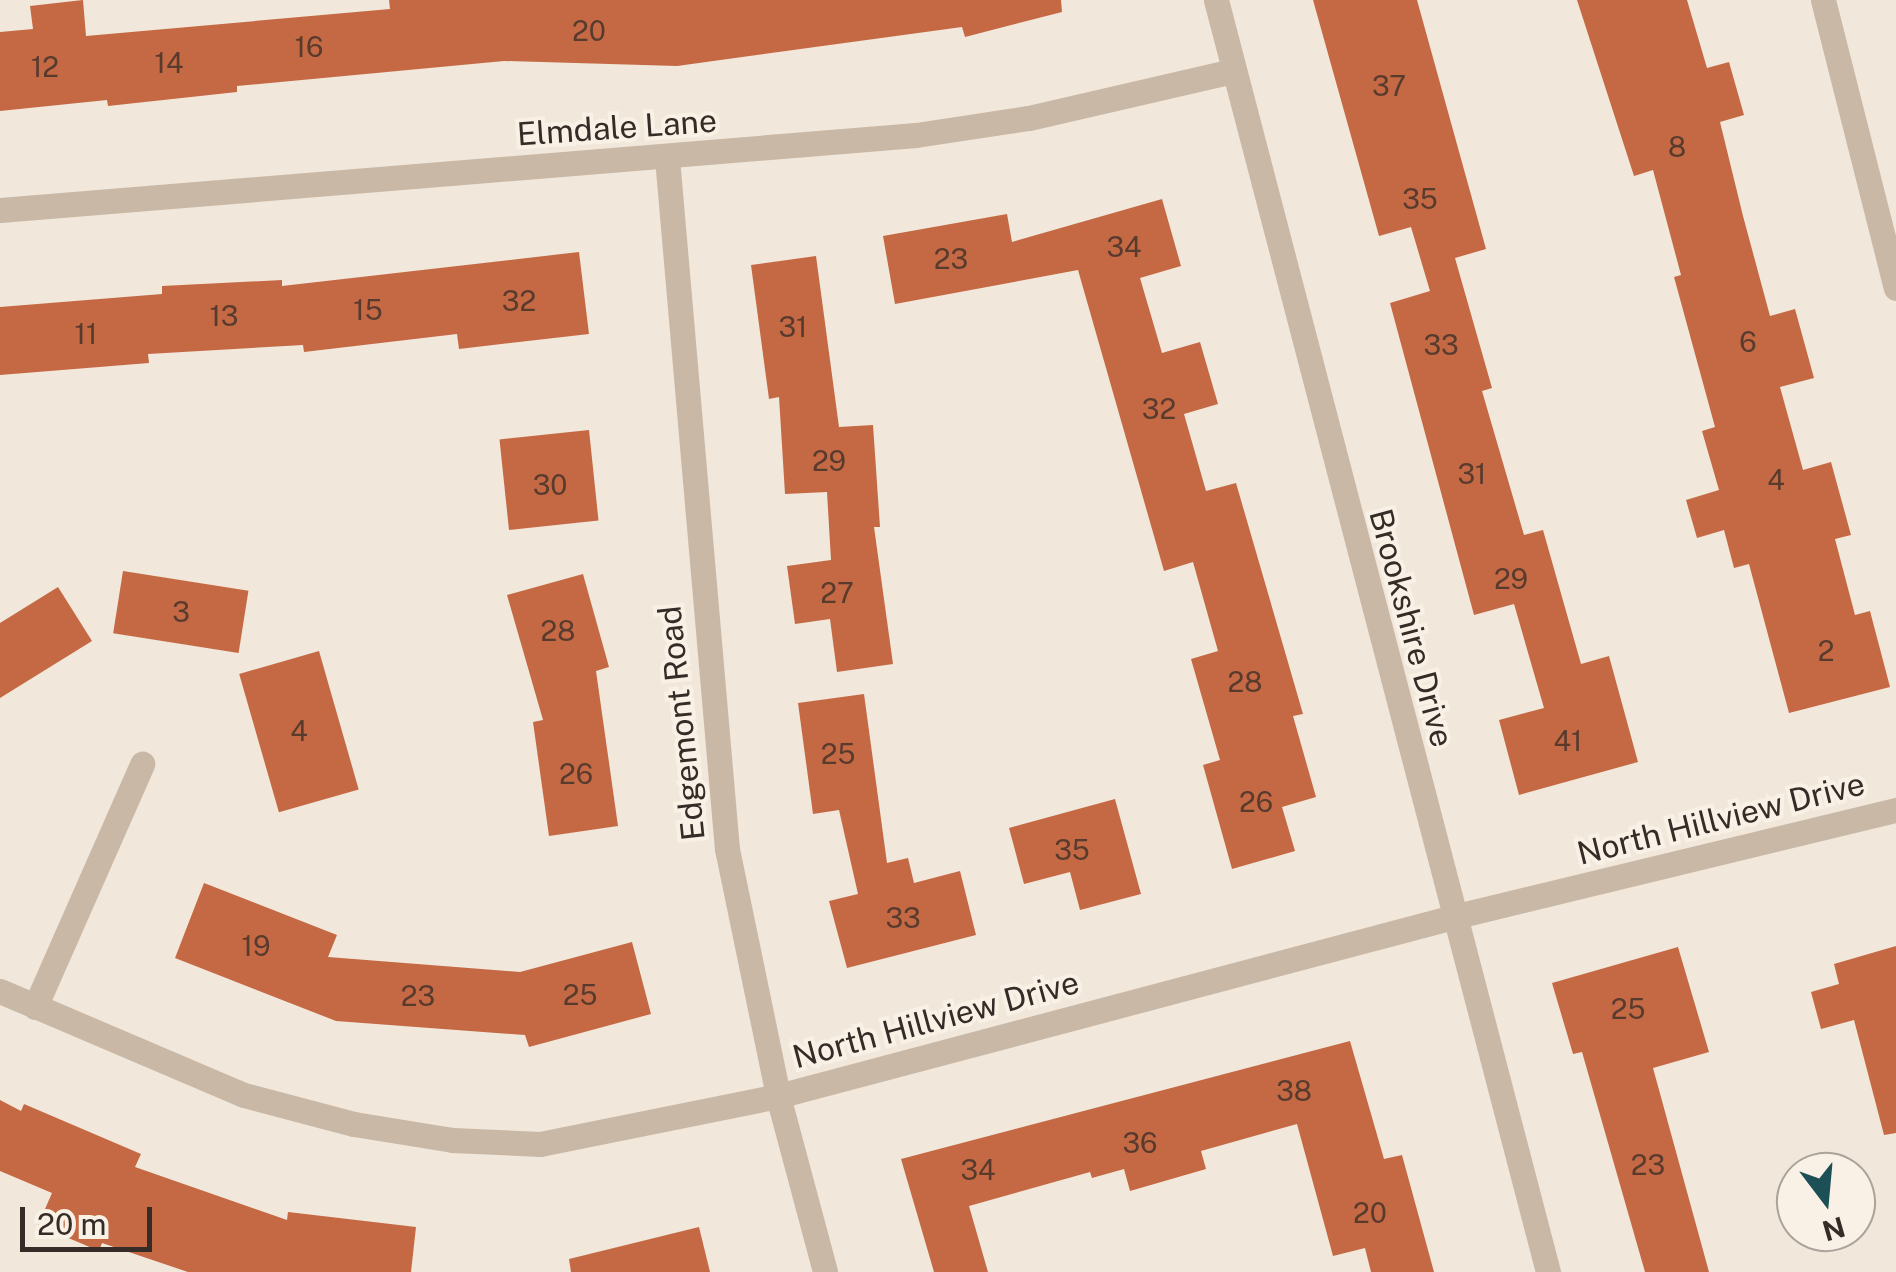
<!DOCTYPE html>
<html>
<head>
<meta charset="utf-8">
<style>
  body { margin:0 }
  #map { position:relative; width:1896px; height:1272px; overflow:hidden; background:#f1e7da; font-family:"Public Sans",sans-serif }
  div>[style] { position:absolute }
  [style*='--x'] { left:calc(var(--x)*1px); top:calc(var(--y)*1px); width:calc(var(--w)*1px); rotate:calc(var(--a)*1deg) }
  .building>* { inset:0; background:#c56944; transform-origin:0 0 }
  .minor>* { height:25px; margin:-12.5px; padding:0 12.5px; transform-origin:12.5px; border-radius:12.5px; background:#c9b8a6 }
  span { translate:-50% -50%; white-space:nowrap; text-align:center; line-height:1.15; -webkit-text-stroke:8px #f9f1e6; paint-order:stroke }
  .number-label { font-size:28px; color:#593b2e }
  .number-label span { -webkit-text-stroke-width:0 }
  .street-label { font-size:32px; color:#352c27 }
  .north { position:absolute; left:1776px; top:1152px; width:100px; height:100px; box-sizing:border-box; background:#f9f1e6; border:2px solid #aba29a; border-radius:50%; rotate:164deg; font-size:28px; font-weight:700; line-height:40px; text-align:center; color:#352c27 }
  .north::after { content:''; display:block; margin:auto; width:35px; height:45px; background:#1d4f56; clip-path:polygon(50% 0,100% 100%,50% 72%,0 100%) }
  .scale { position:absolute; left:20px; top:1207px; width:132px; height:45px; box-sizing:border-box; border:5px solid #352c27; border-top:0; padding-left:12px; font-size:30px; line-height:35px; white-space:nowrap; color:#352c27; -webkit-text-stroke:8px #f9f1e6; paint-order:stroke }
</style>
</head>
<body>
<div id="map">
  <div class="building">
    <div style="clip-path:polygon(83px 0,86px 36px,390px 9px,389px 0,1061px 0,1062px 12px,965px 37px,962px 27px,677px 66px,504px 61px,237px 86px,237px 92px,108px 106px,107px 100px,0 111px,0 32px,33px 29px,30px 6px)"></div>
    <div style="clip-path:polygon(1313px 0,1417px 0,1486px 249px,1455px 258px,1492px 388px,1482px 391px,1524px 535px,1543px 530px,1581px 664px,1609px 656px,1638px 762px,1519px 795px,1499px 720px,1544px 708px,1514px 604px,1474px 615px,1390px 303px,1430px 291px,1411px 227px,1379px 236px)"></div>
    <div style="clip-path:polygon(1577px 0,1687px 0,1707px 68px,1729px 62px,1744px 115px,1720px 122px,1743px 216px,1770px 316px,1795px 309px,1814px 378px,1780px 387px,1803px 470px,1831px 462px,1851px 535px,1835px 539px,1855px 615px,1870px 611px,1890px 687px,1789px 713px,1749px 564px,1734px 568px,1724px 530px,1697px 538px,1686px 500px,1719px 490px,1702px 431px,1715px 427px,1674px 277px,1681px 275px,1653px 170px,1634px 176px)"></div>
    <div style="clip-path:polygon(1162px 199px,1181px 266px,1140px 278px,1162px 353px,1200px 342px,1218px 404px,1184px 414px,1206px 491px,1236px 483px,1303px 714px,1293px 716px,1316px 797px,1282px 807px,1295px 851px,1232px 869px,1203px 765px,1220px 760px,1191px 659px,1218px 651px,1193px 562px,1164px 571px,1078px 270px,895px 304px,883px 236px,1007px 214px,1012px 242px)"></div>
    <div style="clip-path:polygon(579px 252px,589px 334px,459px 349px,457px 334px,304px 352px,303px 345px,148px 354px,149px 363px,0 375px,0 307px,162px 294px,162px 286px,282px 280px,282px 286px)"></div>
    <div style="clip-path:polygon(816px 256px,839px 427px,873px 425px,880px 527px,874px 527px,893px 664px,837px 672px,830px 619px,795px 624px,787px 566px,831px 560px,827px 492px,785px 494px,779px 397px,769px 399px,751px 265px)"></div>
    <div style="left:589px;top:430px;width:91px;height:90px;rotate:84deg"></div>
    <div style="left:123px;top:571px;width:127px;height:63px;rotate:9deg"></div>
    <div style="clip-path:polygon(583px 574px,609px 667px,596px 671px,618px 826px,549px 836px,533px 722px,543px 720px,507px 595px)"></div>
    <div style="clip-path:polygon(58px 587px,92px 641px,0 698px,0 623px)"></div>
    <div style="left:319px;top:651px;width:144px;height:83px;rotate:74deg"></div>
    <div style="clip-path:polygon(864px 694px,887px 863px,908px 858px,914px 883px,960px 871px,976px 935px,847px 968px,829px 901px,858px 894px,839px 810px,813px 814px,798px 703px)"></div>
    <div style="clip-path:polygon(1115px 799px,1141px 894px,1080px 910px,1070px 872px,1024px 884px,1009px 828px)"></div>
    <div style="clip-path:polygon(204px 883px,337px 935px,328px 957px,520px 972px,632px 942px,651px 1014px,529px 1047px,525px 1035px,336px 1021px,175px 958px)"></div>
    <div style="clip-path:polygon(1896px 946px,1896px 1133px,1884px 1135px,1854px 1020px,1821px 1029px,1811px 992px,1839px 984px,1834px 964px)"></div>
    <div style="clip-path:polygon(1678px 947px,1709px 1052px,1653px 1068px,1709px 1272px,1645px 1272px,1582px 1052px,1573px 1054px,1552px 983px)"></div>
    <div style="clip-path:polygon(1350px 1041px,1384px 1159px,1402px 1155px,1434px 1272px,1371px 1272px,1365px 1248px,1333px 1256px,1297px 1124px,1201px 1151px,1206px 1169px,1130px 1191px,1124px 1169px,1092px 1178px,1090px 1172px,969px 1206px,988px 1272px,934px 1272px,901px 1159px)"></div>
    <div style="clip-path:polygon(0 1100px,21px 1111px,24px 1104px,141px 1154px,135px 1167px,287px 1220px,288px 1212px,416px 1227px,411px 1272px,188px 1272px,102px 1243px,99px 1251px,38px 1225px,52px 1193px,0 1171px)"></div>
    <div style="clip-path:polygon(699px 1227px,710px 1272px,571px 1272px,569px 1259px)"></div>
  </div>
  <div class="minor">
    <div style="--x:1216;--y:0;--w:1315;--a:75.37"></div>
    <div style="--x:1823;--y:0;--w:297;--a:75.8"></div>
    <div style="--x:667;--y:158;--w:694;--a:85.04"></div>
    <div style="--x:727;--y:849;--w:252;--a:78.3"></div>
    <div style="--x:778;--y:1096;--w:182;--a:75"></div>
    <div style="--x:0;--y:210;--w:919;--a:-4.68"></div>
    <div style="--x:916;--y:135;--w:114;--a:-8.6"></div>
    <div style="--x:1029;--y:118;--w:209;--a:-13"></div>
    <div style="--x:0;--y:991;--w:265;--a:23.1"></div>
    <div style="--x:244;--y:1095;--w:114;--a:14.8"></div>
    <div style="--x:354;--y:1124;--w:100;--a:9.2"></div>
    <div style="--x:453;--y:1140;--w:87;--a:2.6"></div>
    <div style="--x:540;--y:1144;--w:243;--a:-11.4"></div>
    <div style="--x:778;--y:1096;--w:698;--a:-14.85"></div>
    <div style="--x:1453;--y:917;--w:456;--a:-13.6"></div>
    <div style="--x:35;--y:1007;--w:266;--a:-66.2"></div>
  </div>
  <div class="number-label">
    <span style="left:589px;top:31px">20</span>
    <span style="left:309px;top:47px">16</span>
    <span style="left:169px;top:63px">14</span>
    <span style="left:45px;top:67px">12</span>
    <span style="left:1389px;top:86px">37</span>
    <span style="left:1677px;top:147px">8</span>
    <span style="left:1420px;top:199px">35</span>
    <span style="left:1124px;top:247px">34</span>
    <span style="left:951px;top:259px">23</span>
    <span style="left:519px;top:301px">32</span>
    <span style="left:368px;top:310px">15</span>
    <span style="left:224px;top:316px">13</span>
    <span style="left:793px;top:327px">31</span>
    <span style="left:86px;top:334px">11</span>
    <span style="left:1748px;top:342px">6</span>
    <span style="left:1441px;top:345px">33</span>
    <span style="left:1159px;top:409px">32</span>
    <span style="left:829px;top:461px">29</span>
    <span style="left:1472px;top:474px">31</span>
    <span style="left:1776px;top:480px">4</span>
    <span style="left:550px;top:485px">30</span>
    <span style="left:1511px;top:579px">29</span>
    <span style="left:837px;top:593px">27</span>
    <span style="left:181px;top:612px">3</span>
    <span style="left:558px;top:631px">28</span>
    <span style="left:1826px;top:651px">2</span>
    <span style="left:1245px;top:682px">28</span>
    <span style="left:299px;top:731px">4</span>
    <span style="left:1568px;top:741px">41</span>
    <span style="left:838px;top:754px">25</span>
    <span style="left:576px;top:774px">26</span>
    <span style="left:1256px;top:802px">26</span>
    <span style="left:1072px;top:850px">35</span>
    <span style="left:903px;top:918px">33</span>
    <span style="left:256px;top:946px">19</span>
    <span style="left:580px;top:995px">25</span>
    <span style="left:418px;top:996px">23</span>
    <span style="left:1628px;top:1009px">25</span>
    <span style="left:1294px;top:1091px">38</span>
    <span style="left:1140px;top:1143px">36</span>
    <span style="left:1648px;top:1165px">23</span>
    <span style="left:978px;top:1170px">34</span>
    <span style="left:1370px;top:1213px">20</span>
  </div>
  <div class="street-label">
    <span style="left:617px;top:128px;rotate:-4deg">Elmdale Lane</span>
    <span style="left:1411px;top:628px;rotate:75deg">Brookshire Drive</span>
    <span style="left:682px;top:723px;rotate:-96deg">Edgemont Road</span>
    <span style="left:1721px;top:819px;rotate:-14deg">North Hillview Drive</span>
    <span style="left:936px;top:1020px;rotate:-15deg">North Hillview Drive</span>
  </div>
  <div class="north">N</div>
  <div class="scale">20 m</div>
</div>
</body>
</html>
